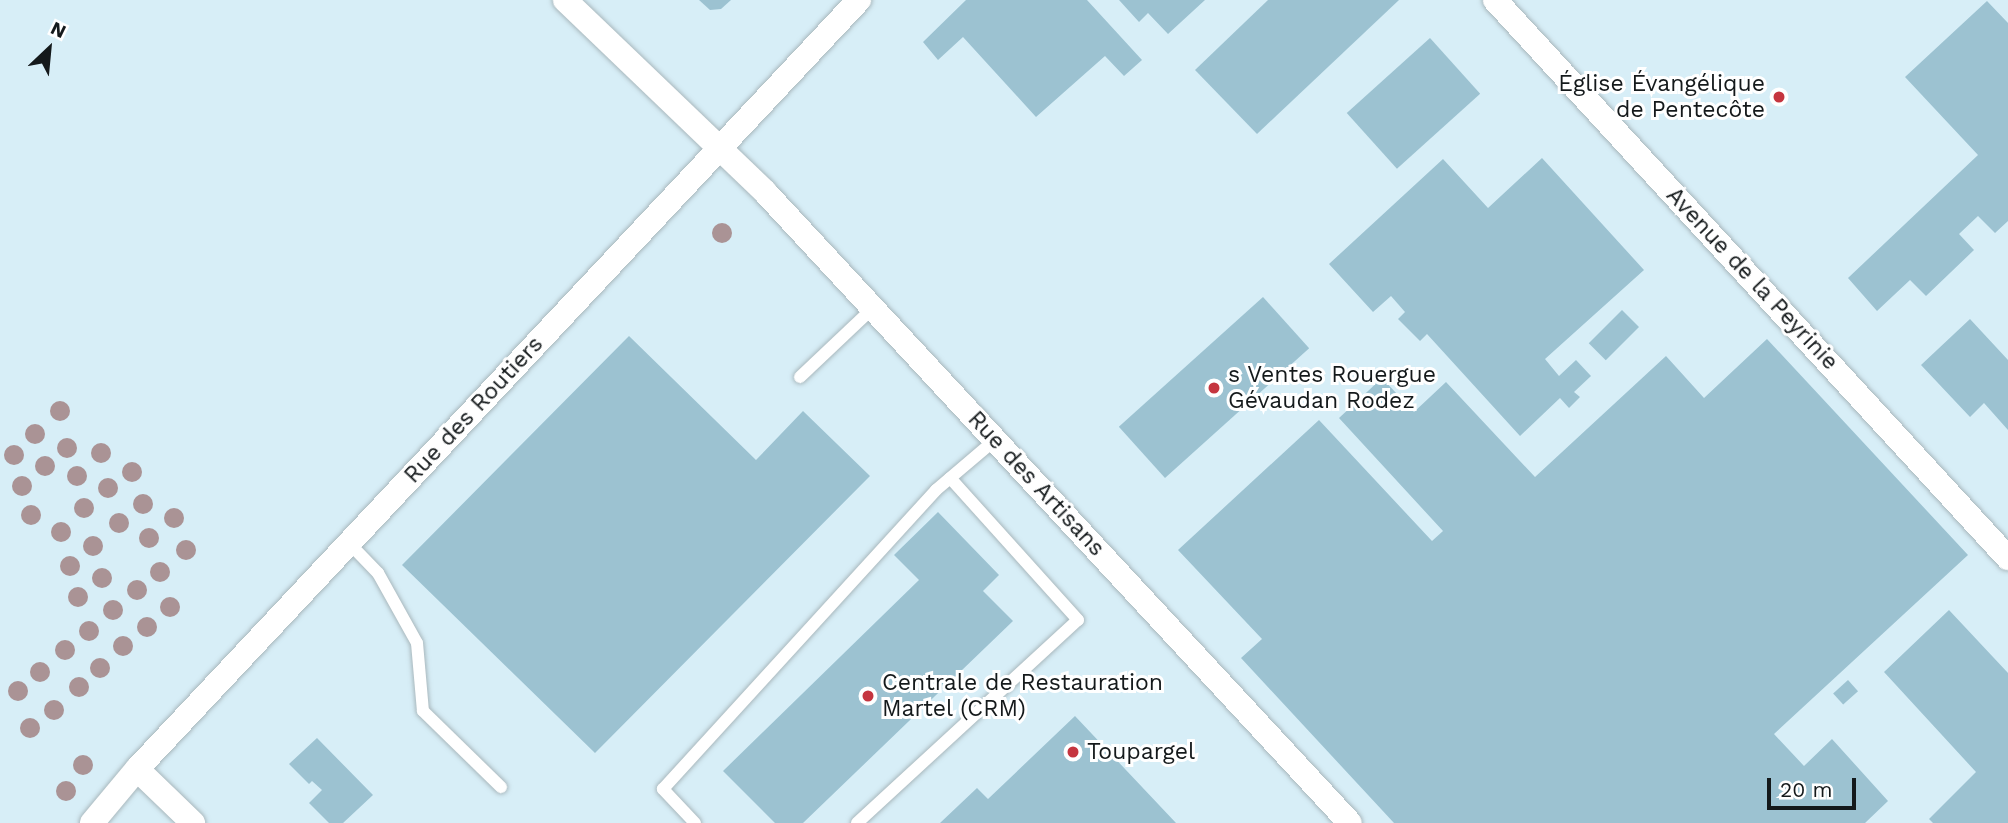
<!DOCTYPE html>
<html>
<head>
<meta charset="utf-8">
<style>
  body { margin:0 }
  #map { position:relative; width:2008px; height:823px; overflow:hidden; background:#eaf9ff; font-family:"Work Sans",sans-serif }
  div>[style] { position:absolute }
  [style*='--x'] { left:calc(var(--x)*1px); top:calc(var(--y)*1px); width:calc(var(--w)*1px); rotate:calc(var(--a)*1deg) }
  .built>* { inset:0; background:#d7eef7; transform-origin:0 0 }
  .building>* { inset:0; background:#9cc2d1; transform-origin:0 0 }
  .roads { filter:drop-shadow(0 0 2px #a9b8bd) drop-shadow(0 0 2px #a9b8bd) }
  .service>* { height:12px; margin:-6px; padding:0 6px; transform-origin:6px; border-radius:6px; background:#fff }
  .minor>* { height:24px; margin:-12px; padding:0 12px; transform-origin:12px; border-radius:12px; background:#fff }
  .trees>* { width:20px; height:20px; margin:-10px; border-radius:50%; background:#aa9395 }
  .dots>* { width:19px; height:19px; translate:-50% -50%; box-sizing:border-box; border:4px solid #fff; border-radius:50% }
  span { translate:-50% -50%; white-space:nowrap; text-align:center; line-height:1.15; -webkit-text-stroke:6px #fff; paint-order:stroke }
  .poi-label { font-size:23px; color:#14191b }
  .right { translate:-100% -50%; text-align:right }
  .left { translate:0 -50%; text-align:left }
  .street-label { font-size:23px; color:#14191b }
  .north { position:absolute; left:14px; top:14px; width:70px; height:70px; -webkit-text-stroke:5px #fff; paint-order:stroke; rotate:26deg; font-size:19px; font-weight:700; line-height:28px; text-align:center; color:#14191b }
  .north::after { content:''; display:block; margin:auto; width:24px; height:32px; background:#14191b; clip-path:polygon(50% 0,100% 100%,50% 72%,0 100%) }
  .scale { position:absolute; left:1767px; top:778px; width:89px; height:32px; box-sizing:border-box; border:4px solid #14191b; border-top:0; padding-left:9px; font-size:21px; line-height:24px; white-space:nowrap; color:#14191b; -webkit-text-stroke:5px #fff; paint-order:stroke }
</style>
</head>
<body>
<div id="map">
  <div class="built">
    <div style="left:0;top:0;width:2008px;height:823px"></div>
  </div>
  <div class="building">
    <div style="clip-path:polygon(699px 0,731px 0,721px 9px,710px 10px)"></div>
    <div style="clip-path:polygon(966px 0,1087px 0,1142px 60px,1124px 76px,1105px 56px,1036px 117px,963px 37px,938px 60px,923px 42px)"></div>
    <div style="clip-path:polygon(1119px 0,1205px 0,1168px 34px,1148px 13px,1139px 22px)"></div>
    <div style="clip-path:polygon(1268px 0,1399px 0,1257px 134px,1195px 70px)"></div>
    <div style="clip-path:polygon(1987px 1px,2008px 23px,2008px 221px,1995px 233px,1978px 216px,1959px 234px,1974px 250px,1926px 296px,1910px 280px,1877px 311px,1848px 278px,1978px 155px,1905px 77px)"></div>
    <div style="left:1430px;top:38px;width:75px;height:112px;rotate:48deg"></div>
    <div style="clip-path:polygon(1542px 158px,1644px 270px,1545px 359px,1559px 376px,1576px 360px,1591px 376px,1574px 392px,1580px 397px,1569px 408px,1560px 398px,1520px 436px,1427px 334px,1420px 341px,1398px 319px,1405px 312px,1391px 296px,1373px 312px,1329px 264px,1443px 159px,1488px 208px)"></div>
    <div style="left:1263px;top:297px;width:69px;height:194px;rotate:48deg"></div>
    <div style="left:1622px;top:310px;width:24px;height:47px;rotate:45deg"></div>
    <div style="clip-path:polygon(1970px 319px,2008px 360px,2008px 430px,1984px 403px,1970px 417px,1921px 365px)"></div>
    <div style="clip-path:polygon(629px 336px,756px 460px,803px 411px,870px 476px,595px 753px,402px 565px)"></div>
    <div style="clip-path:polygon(1767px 339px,1968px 555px,1774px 734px,1804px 766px,1832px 739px,1888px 801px,1865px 823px,1394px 823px,1241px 658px,1262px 639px,1178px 550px,1319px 420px,1432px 541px,1443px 531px,1339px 418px,1382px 378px,1414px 412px,1446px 382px,1535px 477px,1666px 356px,1704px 398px)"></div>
    <div style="clip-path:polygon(938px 512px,999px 575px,983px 591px,1013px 621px,803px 823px,775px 823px,723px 771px,919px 580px,894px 555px)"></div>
    <div style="clip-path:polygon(1949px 610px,2008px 673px,2008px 823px,1933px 823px,1929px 819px,1976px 772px,1884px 672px)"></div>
    <div style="left:1848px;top:680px;width:15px;height:20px;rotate:48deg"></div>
    <div style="clip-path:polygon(1075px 716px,1176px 823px,940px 823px,977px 788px,988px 799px)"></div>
    <div style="clip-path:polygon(317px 738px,373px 795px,343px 823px,329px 823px,309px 803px,322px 790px,312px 781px,309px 784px,289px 764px)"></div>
  </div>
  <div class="roads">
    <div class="service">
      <div style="--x:800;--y:377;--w:100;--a:-43.4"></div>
      <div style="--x:349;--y:543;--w:42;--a:46"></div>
      <div style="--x:378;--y:573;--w:80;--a:60.9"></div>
      <div style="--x:417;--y:643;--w:68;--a:85"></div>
      <div style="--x:423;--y:711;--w:109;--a:44.3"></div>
      <div style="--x:695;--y:823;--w:47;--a:-133.3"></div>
      <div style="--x:663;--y:789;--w:405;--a:-47.6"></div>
      <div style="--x:936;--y:490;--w:77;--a:-40.3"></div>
      <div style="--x:857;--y:823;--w:300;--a:-42.6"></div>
      <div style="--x:1078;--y:620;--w:191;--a:-132"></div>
    </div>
    <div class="minor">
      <div style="--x:565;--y:0;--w:277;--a:43.8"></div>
      <div style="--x:765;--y:192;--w:860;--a:47.17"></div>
      <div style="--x:1495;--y:0;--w:758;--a:47.41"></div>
      <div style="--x:137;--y:769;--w:78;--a:44"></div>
      <div style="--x:92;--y:823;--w:70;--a:-50.2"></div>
      <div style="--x:137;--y:769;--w:1055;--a:-46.81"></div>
    </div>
  </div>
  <div class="trees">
    <div style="left:722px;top:233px"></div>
    <div style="left:60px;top:411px"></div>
    <div style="left:35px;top:434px"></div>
    <div style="left:67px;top:448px"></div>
    <div style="left:101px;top:453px"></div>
    <div style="left:14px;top:455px"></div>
    <div style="left:45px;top:466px"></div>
    <div style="left:132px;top:472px"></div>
    <div style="left:77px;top:476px"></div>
    <div style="left:22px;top:486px"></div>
    <div style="left:108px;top:488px"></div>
    <div style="left:143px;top:504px"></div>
    <div style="left:84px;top:508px"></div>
    <div style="left:31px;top:515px"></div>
    <div style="left:174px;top:518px"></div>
    <div style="left:119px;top:523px"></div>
    <div style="left:61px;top:532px"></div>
    <div style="left:149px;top:538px"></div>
    <div style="left:93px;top:546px"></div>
    <div style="left:186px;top:550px"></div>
    <div style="left:70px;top:566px"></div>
    <div style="left:160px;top:572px"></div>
    <div style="left:102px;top:578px"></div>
    <div style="left:137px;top:590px"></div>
    <div style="left:78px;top:597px"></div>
    <div style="left:170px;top:607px"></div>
    <div style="left:113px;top:610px"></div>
    <div style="left:147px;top:627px"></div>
    <div style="left:89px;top:631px"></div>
    <div style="left:123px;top:646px"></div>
    <div style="left:65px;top:650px"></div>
    <div style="left:100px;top:668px"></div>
    <div style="left:40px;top:672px"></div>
    <div style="left:79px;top:687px"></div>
    <div style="left:18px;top:691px"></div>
    <div style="left:54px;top:710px"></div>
    <div style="left:30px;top:728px"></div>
    <div style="left:83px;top:765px"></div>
    <div style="left:66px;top:791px"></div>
  </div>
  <div class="dots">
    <div style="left:1779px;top:97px;background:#c5353f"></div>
    <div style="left:1214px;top:388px;background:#c5353f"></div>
    <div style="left:868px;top:696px;background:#c5353f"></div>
    <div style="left:1073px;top:752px;background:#c5353f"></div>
  </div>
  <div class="poi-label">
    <span class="right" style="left:1765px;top:97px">Église Évangélique<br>de Pentecôte</span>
    <span class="left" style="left:1228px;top:388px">s Ventes Rouergue<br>Gévaudan Rodez</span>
    <span class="left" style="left:882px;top:696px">Centrale de Restauration<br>Martel (CRM)</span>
    <span class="left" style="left:1087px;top:752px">Toupargel</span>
  </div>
  <div class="street-label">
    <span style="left:1752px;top:279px;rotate:47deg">Avenue de la Peyrinie</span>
    <span style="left:474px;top:410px;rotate:-47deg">Rue des Routiers</span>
    <span style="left:1036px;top:484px;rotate:47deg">Rue des Artisans</span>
  </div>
  <div class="north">N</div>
  <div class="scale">20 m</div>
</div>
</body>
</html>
